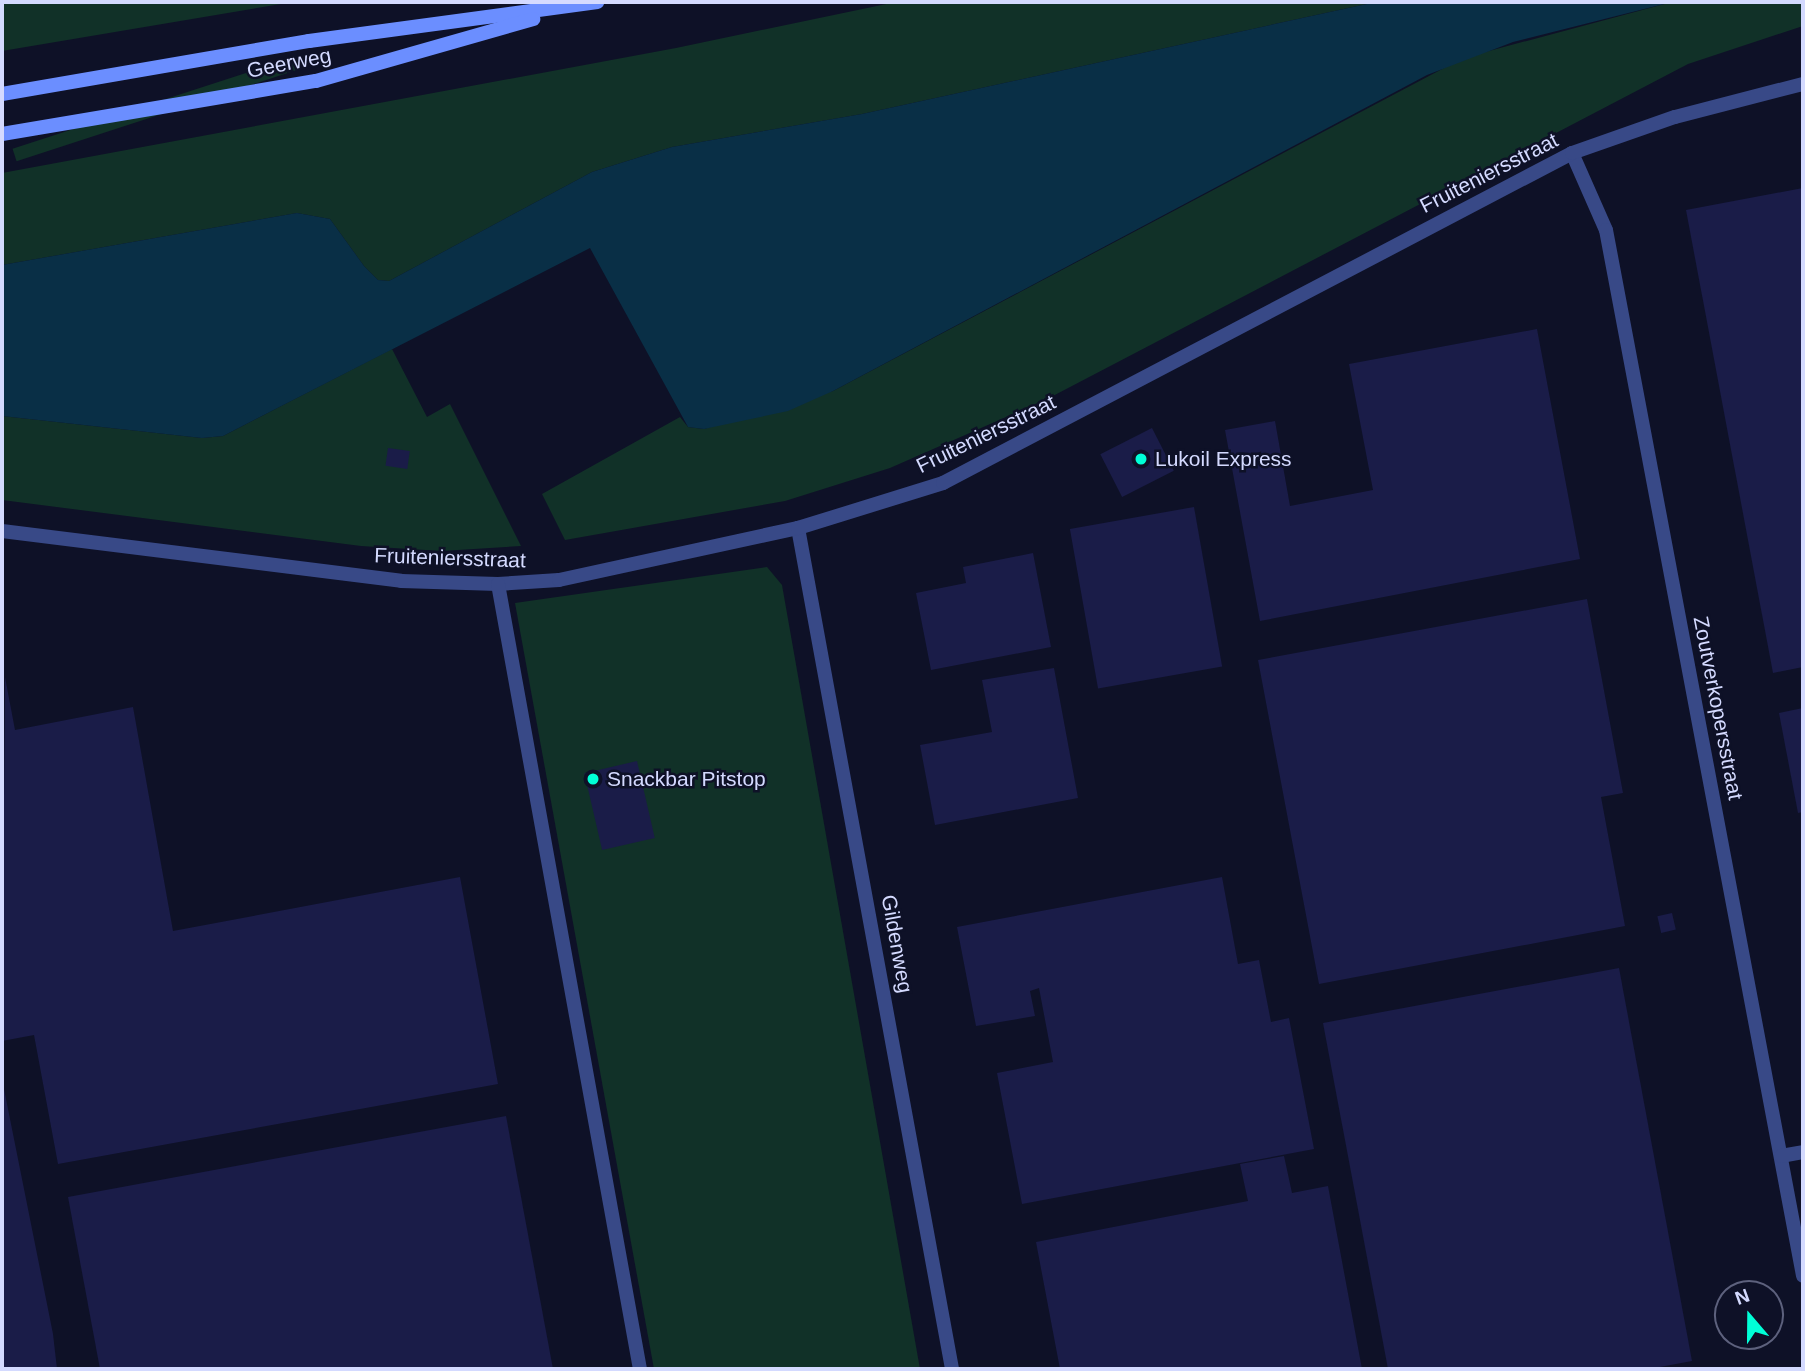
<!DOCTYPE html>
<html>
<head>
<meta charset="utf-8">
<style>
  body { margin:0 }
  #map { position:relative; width:1805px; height:1371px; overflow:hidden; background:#0e1127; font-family:Arial,sans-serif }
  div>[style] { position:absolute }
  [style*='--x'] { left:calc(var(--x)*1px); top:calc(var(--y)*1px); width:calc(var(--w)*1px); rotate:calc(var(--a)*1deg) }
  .green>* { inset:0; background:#113128; transform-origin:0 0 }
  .water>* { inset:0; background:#092f46 }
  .building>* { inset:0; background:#1a1c48; transform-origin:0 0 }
  .street>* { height:14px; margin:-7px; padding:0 7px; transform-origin:7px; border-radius:7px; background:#384987 }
  .secondary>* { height:14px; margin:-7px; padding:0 7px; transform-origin:7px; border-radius:7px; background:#6b8eff }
  .dots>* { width:19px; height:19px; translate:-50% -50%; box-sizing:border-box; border:4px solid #0e1127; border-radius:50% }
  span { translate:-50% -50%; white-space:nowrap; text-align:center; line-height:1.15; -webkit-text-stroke:5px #0e1127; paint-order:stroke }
  .street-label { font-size:21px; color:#d4daff }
  .poi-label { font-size:21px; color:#d4daff }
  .left { translate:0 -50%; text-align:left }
  .frame { position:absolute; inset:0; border:4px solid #d4daff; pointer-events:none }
  .north { position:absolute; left:1714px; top:1280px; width:70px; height:70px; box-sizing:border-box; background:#0e1127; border:2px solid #5d617d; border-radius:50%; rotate:340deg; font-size:19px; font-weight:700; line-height:28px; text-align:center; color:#d4daff }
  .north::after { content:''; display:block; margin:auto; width:24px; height:32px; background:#00ffd7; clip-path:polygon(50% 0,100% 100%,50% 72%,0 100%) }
</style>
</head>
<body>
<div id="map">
  <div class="green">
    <div style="clip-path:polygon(2px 2px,293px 2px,2px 51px)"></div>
    <div style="clip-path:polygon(896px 2px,1376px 2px,862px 114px,672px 147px,592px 172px,389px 281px,378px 280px,364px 266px,330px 219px,297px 213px,2px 265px,2px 173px,676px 48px)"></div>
    <div style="clip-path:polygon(1672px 2px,1803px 2px,1803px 26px,1688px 64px,1049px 398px,890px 468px,785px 501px,565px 540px,542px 494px,680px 417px,688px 427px,704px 429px,833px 391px,1463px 58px)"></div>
    <div style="left:295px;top:57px;width:13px;height:297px;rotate:72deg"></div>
    <div style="clip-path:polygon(392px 349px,427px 417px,450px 404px,521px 546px,442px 551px,361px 546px,2px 500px,2px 416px,202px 438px,223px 436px)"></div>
    <div style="clip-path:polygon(767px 567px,782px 585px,920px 1369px,654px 1369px,515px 603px)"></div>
  </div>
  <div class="water">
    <div style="clip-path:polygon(1376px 2px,1672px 2px,1513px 42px,1427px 75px,833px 391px,788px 411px,704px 429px,688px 427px,590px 248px,223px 436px,202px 438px,2px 416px,2px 265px,297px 213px,330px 219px,364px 266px,378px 280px,389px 281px,592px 172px,672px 147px,862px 114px)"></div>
  </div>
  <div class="building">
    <div style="clip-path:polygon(1803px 188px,1803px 667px,1773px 673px,1686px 210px)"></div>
    <div style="clip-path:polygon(1537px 329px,1580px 559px,1260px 621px,1225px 430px,1275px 421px,1290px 506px,1373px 490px,1349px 364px)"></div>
    <div style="left:1152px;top:428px;width:48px;height:58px;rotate:63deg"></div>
    <div style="left:388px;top:448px;width:22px;height:18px;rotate:8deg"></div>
    <div style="left:1194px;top:507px;width:162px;height:126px;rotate:80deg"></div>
    <div style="clip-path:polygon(1033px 553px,1051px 647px,931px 670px,916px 593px,966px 583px,963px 567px)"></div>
    <div style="clip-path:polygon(1587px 599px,1623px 793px,1601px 797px,1625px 926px,1319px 984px,1258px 660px)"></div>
    <div style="clip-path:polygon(1054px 668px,1078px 798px,935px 825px,920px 745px,992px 732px,982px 680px)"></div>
    <div style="clip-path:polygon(5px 677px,15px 730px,133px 707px,173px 931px,460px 877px,498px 1084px,58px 1164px,34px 1035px,2px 1041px)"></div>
    <div style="clip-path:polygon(1803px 708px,1803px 812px,1798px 813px,1779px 713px)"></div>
    <div style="left:637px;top:761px;width:79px;height:54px;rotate:77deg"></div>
    <div style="clip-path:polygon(1222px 877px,1238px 964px,1259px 960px,1271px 1022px,1289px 1018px,1314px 1149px,1022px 1204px,997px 1073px,1053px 1062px,1039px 988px,1030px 991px,1035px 1016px,976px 1026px,957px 927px)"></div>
    <div style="left:1672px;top:913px;width:17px;height:15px;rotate:77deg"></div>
    <div style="clip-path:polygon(1619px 968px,1692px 1361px,1649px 1369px,1388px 1369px,1323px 1023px)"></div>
    <div style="clip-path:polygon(2px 1079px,53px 1334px,57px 1369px,2px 1369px)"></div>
    <div style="clip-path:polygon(506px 1116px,553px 1369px,100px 1369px,68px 1197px)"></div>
    <div style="clip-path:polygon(1284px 1156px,1292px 1193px,1328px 1186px,1362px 1369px,1060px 1369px,1036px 1242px,1248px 1201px,1240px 1164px)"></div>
  </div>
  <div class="street">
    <div style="--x:1572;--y:153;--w:84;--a:66.2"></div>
    <div style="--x:1606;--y:230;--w:1064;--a:79.33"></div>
    <div style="--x:798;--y:528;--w:855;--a:79.62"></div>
    <div style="--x:2;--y:531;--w:402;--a:7.1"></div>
    <div style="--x:401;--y:581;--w:97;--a:1.8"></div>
    <div style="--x:498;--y:584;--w:61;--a:-3.8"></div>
    <div style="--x:559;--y:580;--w:245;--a:-12.3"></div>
    <div style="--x:798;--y:528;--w:152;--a:-17.2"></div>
    <div style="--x:943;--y:483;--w:710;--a:-27.68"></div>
    <div style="--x:1572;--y:153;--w:109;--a:-19.3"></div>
    <div style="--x:1675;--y:117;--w:132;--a:-14.5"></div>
    <div style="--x:498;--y:584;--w:798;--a:79.75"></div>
    <div style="--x:1781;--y:1156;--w:22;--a:-10"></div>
  </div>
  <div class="secondary">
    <div style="--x:2;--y:94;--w:312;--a:-9.8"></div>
    <div style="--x:309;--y:41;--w:291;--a:-7.7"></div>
    <div style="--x:2;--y:134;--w:318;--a:-9.6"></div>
    <div style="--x:316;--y:81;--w:226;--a:-15.9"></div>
  </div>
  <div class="dots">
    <div style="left:1141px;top:459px;background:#00ffd7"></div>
    <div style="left:593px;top:779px;background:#00ffd7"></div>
  </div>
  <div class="street-label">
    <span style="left:289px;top:63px;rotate:-11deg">Geerweg</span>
    <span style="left:1489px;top:173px;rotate:-27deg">Fruiteniersstraat</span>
    <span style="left:986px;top:434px;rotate:-26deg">Fruiteniersstraat</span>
    <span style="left:450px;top:558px;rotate:2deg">Fruiteniersstraat</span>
    <span style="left:1718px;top:708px;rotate:79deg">Zoutverkopersstraat</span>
    <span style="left:897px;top:944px;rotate:80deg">Gildenweg</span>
  </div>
  <div class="poi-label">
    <span class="left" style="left:1155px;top:459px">Lukoil Express</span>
    <span class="left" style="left:607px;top:779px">Snackbar Pitstop</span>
  </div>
  <div class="frame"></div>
  <div class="north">N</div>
</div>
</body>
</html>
